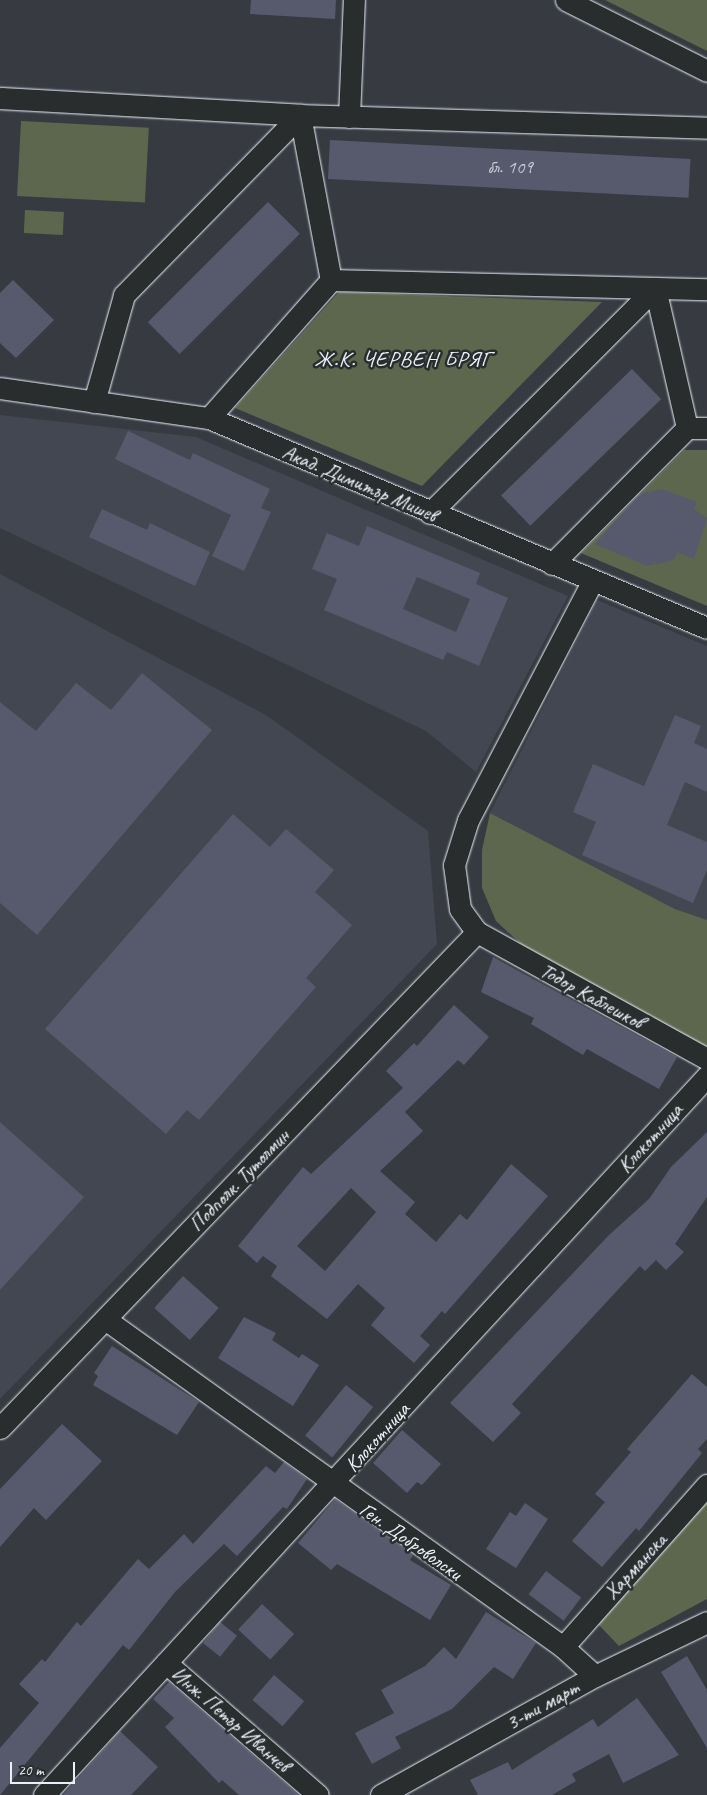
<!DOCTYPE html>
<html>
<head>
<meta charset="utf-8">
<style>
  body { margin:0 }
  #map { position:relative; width:707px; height:1795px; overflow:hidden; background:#373a41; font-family:Caveat,sans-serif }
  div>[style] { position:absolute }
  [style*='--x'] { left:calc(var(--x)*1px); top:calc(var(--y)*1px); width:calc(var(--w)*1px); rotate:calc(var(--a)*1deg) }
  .built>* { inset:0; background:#434751 }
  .green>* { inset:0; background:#5d674e; transform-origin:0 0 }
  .building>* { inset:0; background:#565a6c; transform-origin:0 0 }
  .roads { filter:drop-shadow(0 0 1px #e8f1f8) drop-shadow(0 0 1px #e8f1f8) }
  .minor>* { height:21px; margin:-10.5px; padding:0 10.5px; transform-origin:10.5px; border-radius:10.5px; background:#2a2d2e }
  span { translate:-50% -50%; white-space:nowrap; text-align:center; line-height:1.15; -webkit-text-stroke:5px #2a2d2e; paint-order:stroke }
  .number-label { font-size:19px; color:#c4cbd5 }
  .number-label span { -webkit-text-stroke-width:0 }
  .street-label { font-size:21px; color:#e8f1f8 }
  .neighbourhood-label { font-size:22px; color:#e8f1f8; letter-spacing:1px }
  .scale { position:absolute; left:10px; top:1762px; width:65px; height:22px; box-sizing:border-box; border:2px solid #e8f1f8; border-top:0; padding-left:6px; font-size:15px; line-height:18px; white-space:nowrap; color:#e8f1f8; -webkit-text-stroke:4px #2a2d2e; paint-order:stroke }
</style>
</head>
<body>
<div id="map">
  <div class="built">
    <div style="clip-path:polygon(0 415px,196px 437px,568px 596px,476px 772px,426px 731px,0 528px)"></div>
    <div style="clip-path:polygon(0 574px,266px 715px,428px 831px,437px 944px,0 1399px)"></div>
    <div style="clip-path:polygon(597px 600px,707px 646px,707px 920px,675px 909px,490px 813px)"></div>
  </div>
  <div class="green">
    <div style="clip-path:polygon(605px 0,707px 0,707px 51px)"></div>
    <div style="left:21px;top:121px;width:128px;height:75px;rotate:3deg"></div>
    <div style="left:25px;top:210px;width:39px;height:23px;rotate:3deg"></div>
    <div style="clip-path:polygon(339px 292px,602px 302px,422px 486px,235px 408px)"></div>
    <div style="clip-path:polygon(684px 450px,707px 450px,707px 606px,581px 553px)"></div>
    <div style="clip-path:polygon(490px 813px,675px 909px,707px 920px,707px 1047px,523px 946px,496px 921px,482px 888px,482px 850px)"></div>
    <div style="clip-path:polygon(707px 1500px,707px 1599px,619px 1646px,596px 1622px)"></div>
  </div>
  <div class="building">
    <div style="clip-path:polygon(251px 0,336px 0,335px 19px,250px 14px)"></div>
    <div style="left:330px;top:140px;width:361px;height:39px;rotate:3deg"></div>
    <div style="left:268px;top:202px;width:45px;height:170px;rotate:45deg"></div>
    <div style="clip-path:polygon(13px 280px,54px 320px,16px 358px,0 343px,0 293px)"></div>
    <div style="left:632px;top:369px;width:42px;height:182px;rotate:46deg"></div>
    <div style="clip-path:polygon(128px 431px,190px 460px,193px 453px,270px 489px,261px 508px,271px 512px,244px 571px,212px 556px,231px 515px,115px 459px)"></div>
    <div style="clip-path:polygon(662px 489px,697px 502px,694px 509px,707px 518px,694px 559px,677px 552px,674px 560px,647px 566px,595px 544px,639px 494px)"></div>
    <div style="clip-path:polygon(102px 509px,147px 530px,150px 523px,210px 552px,195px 586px,89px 537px)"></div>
    <div style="clip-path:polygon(evenodd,367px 526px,480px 573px,476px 584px,508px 598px,479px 666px,447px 652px,443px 660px,324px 610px,337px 579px,312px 569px,327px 533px,359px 546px,367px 526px,417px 577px,470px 599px,456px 632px,403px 609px,417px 577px)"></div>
    <div style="clip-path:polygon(142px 673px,212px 730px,37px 935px,0 903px,0 702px,36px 731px,76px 683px,111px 710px)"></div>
    <div style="clip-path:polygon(675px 715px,701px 726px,694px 743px,707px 749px,707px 792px,685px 782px,667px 825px,707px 842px,707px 870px,693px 903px,582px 855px,596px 822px,573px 812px,593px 764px,644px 786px)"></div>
    <div style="clip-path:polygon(233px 814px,270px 847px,286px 829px,334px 870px,315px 892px,352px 925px,306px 978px,316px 987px,199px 1120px,187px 1110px,166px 1134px,45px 1029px)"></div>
    <div style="clip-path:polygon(493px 957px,677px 1057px,659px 1089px,587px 1049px,583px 1055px,531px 1024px,534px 1018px,481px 992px)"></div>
    <div style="clip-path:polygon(evenodd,454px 1005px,489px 1037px,464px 1065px,458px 1060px,405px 1112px,423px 1131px,380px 1171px,415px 1202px,405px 1214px,436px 1242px,460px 1214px,467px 1220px,511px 1164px,548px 1196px,445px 1314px,442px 1311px,420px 1336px,430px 1345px,414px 1363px,371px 1325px,385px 1308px,358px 1284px,327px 1319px,271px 1276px,277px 1266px,263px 1256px,257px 1263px,238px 1246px,303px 1167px,311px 1174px,403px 1088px,386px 1071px,414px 1043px,417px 1046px,454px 1005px,351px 1188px,376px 1212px,325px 1271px,297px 1246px,351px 1188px)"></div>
    <div style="clip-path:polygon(0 1122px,84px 1197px,0 1290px)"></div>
    <div style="clip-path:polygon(707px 1132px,707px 1197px,675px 1244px,684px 1252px,666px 1270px,656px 1260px,645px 1271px,640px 1266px,512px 1404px,521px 1413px,493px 1442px,450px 1403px,609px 1235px,649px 1199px,671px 1167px)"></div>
    <div style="left:183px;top:1276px;width:48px;height:43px;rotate:42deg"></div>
    <div style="clip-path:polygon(244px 1317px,276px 1333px,272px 1340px,299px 1358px,302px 1354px,319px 1365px,293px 1406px,218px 1358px)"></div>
    <div style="clip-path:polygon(112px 1346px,199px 1402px,177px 1435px,93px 1385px,98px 1376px,94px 1373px)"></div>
    <div style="clip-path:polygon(692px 1374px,707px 1387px,707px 1439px,698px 1449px,702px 1453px,639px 1531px,636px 1528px,602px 1567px,572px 1541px,605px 1502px,595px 1494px,631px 1452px,627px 1449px)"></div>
    <div style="left:346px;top:1385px;width:35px;height:65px;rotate:39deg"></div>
    <div style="clip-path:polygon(62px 1424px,102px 1461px,46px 1520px,34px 1508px,0 1547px,0 1489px)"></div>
    <div style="clip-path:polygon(402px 1430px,441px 1464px,422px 1485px,417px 1482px,407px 1493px,373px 1463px)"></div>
    <div style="clip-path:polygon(284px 1462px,307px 1479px,287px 1509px,283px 1507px,237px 1556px,224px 1544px,175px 1592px,129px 1650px,123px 1645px,0 1795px,0 1748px,39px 1703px,19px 1684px,42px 1659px,45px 1662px,77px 1622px,81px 1626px,138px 1559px,149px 1569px,184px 1534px,193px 1544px,266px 1466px,275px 1473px)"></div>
    <div style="clip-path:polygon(335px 1499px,413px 1555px,410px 1560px,451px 1585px,430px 1620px,337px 1564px,331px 1570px,298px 1543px)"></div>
    <div style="clip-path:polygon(525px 1503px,548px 1519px,516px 1568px,486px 1549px,510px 1512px,516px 1516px)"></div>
    <div style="left:546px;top:1571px;width:44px;height:29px;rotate:37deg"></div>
    <div style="left:262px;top:1604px;width:44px;height:35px;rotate:43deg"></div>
    <div style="clip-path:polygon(486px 1612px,536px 1643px,513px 1679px,494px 1667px,452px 1709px,395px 1737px,401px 1748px,372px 1764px,355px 1733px,394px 1713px,381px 1690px,425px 1666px,444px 1647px,456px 1659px)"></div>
    <div style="left:220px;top:1622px;width:22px;height:27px;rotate:39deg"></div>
    <div style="clip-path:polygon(687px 1656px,707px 1690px,707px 1748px,661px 1672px)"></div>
    <div style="left:274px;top:1675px;width:40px;height:33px;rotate:41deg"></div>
    <div style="clip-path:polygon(169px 1682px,248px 1751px,299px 1795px,239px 1795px,222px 1780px,219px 1783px,165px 1727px,174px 1718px,153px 1699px)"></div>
    <div style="clip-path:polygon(637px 1698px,679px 1755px,623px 1783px,609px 1754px,572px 1774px,576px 1781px,552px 1795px,478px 1795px,470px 1780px,508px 1762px,512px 1770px,593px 1719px,598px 1727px)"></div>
    <div style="clip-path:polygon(120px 1731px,158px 1767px,131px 1795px,63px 1795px)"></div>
  </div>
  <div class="roads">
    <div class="minor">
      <div style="--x:566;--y:0;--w:158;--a:26.7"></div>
      <div style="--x:0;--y:98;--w:300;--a:3.2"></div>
      <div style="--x:300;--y:115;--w:407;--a:1.8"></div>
      <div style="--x:300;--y:115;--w:168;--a:79.4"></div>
      <div style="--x:349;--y:117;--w:117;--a:-87.6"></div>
      <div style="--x:655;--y:288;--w:144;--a:77.1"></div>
      <div style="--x:0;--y:388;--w:211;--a:8.2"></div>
      <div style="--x:209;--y:418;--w:540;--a:22.86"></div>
      <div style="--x:94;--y:402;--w:111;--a:-74.3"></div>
      <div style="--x:124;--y:295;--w:252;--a:-45.6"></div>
      <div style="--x:209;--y:418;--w:184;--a:-48.5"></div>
      <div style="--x:331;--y:280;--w:376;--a:1.4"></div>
      <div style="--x:430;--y:513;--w:318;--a:-45"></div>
      <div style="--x:552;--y:564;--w:192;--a:-45.2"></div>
      <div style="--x:687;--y:428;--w:20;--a:0"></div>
      <div style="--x:592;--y:582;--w:268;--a:117.5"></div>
      <div style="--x:468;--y:820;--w:47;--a:107.3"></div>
      <div style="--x:454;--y:865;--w:44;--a:82.2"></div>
      <div style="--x:460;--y:909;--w:29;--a:54"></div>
      <div style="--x:477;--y:932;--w:263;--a:28.9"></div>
      <div style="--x:105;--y:1319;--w:563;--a:35.61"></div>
      <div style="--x:563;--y:1647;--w:43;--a:42.2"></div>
      <div style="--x:0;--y:1428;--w:688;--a:-46.12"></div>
      <div style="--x:563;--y:1647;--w:217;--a:-48.4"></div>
      <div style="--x:166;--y:1663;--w:201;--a:41"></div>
      <div style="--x:44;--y:1795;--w:978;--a:-47.32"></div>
      <div style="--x:381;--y:1795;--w:245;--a:-29.1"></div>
      <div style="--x:595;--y:1676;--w:124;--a:-25.7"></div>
    </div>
  </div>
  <div class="number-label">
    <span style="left:510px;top:168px">бл. 109</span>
  </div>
  <div class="street-label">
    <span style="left:360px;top:483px;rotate:23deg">Акад. Димитър Мишев</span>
    <span style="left:592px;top:996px;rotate:29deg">Тодор Каблешков</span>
    <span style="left:650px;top:1138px;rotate:-48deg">Клокотница</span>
    <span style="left:239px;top:1180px;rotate:-46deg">Подполк. Тутолмин</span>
    <span style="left:377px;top:1437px;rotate:-48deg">Клокотница</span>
    <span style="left:411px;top:1541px;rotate:35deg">Ген. Доброволски</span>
    <span style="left:635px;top:1566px;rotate:-48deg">Харманска</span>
    <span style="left:542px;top:1705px;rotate:-29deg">3-ти март</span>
    <span style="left:231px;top:1719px;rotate:41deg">Инж. Петър Иванчев</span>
  </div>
  <div class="neighbourhood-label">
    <span style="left:403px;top:360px">Ж.К. ЧЕРВЕН БРЯГ</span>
  </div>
  <div class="scale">20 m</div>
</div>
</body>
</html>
